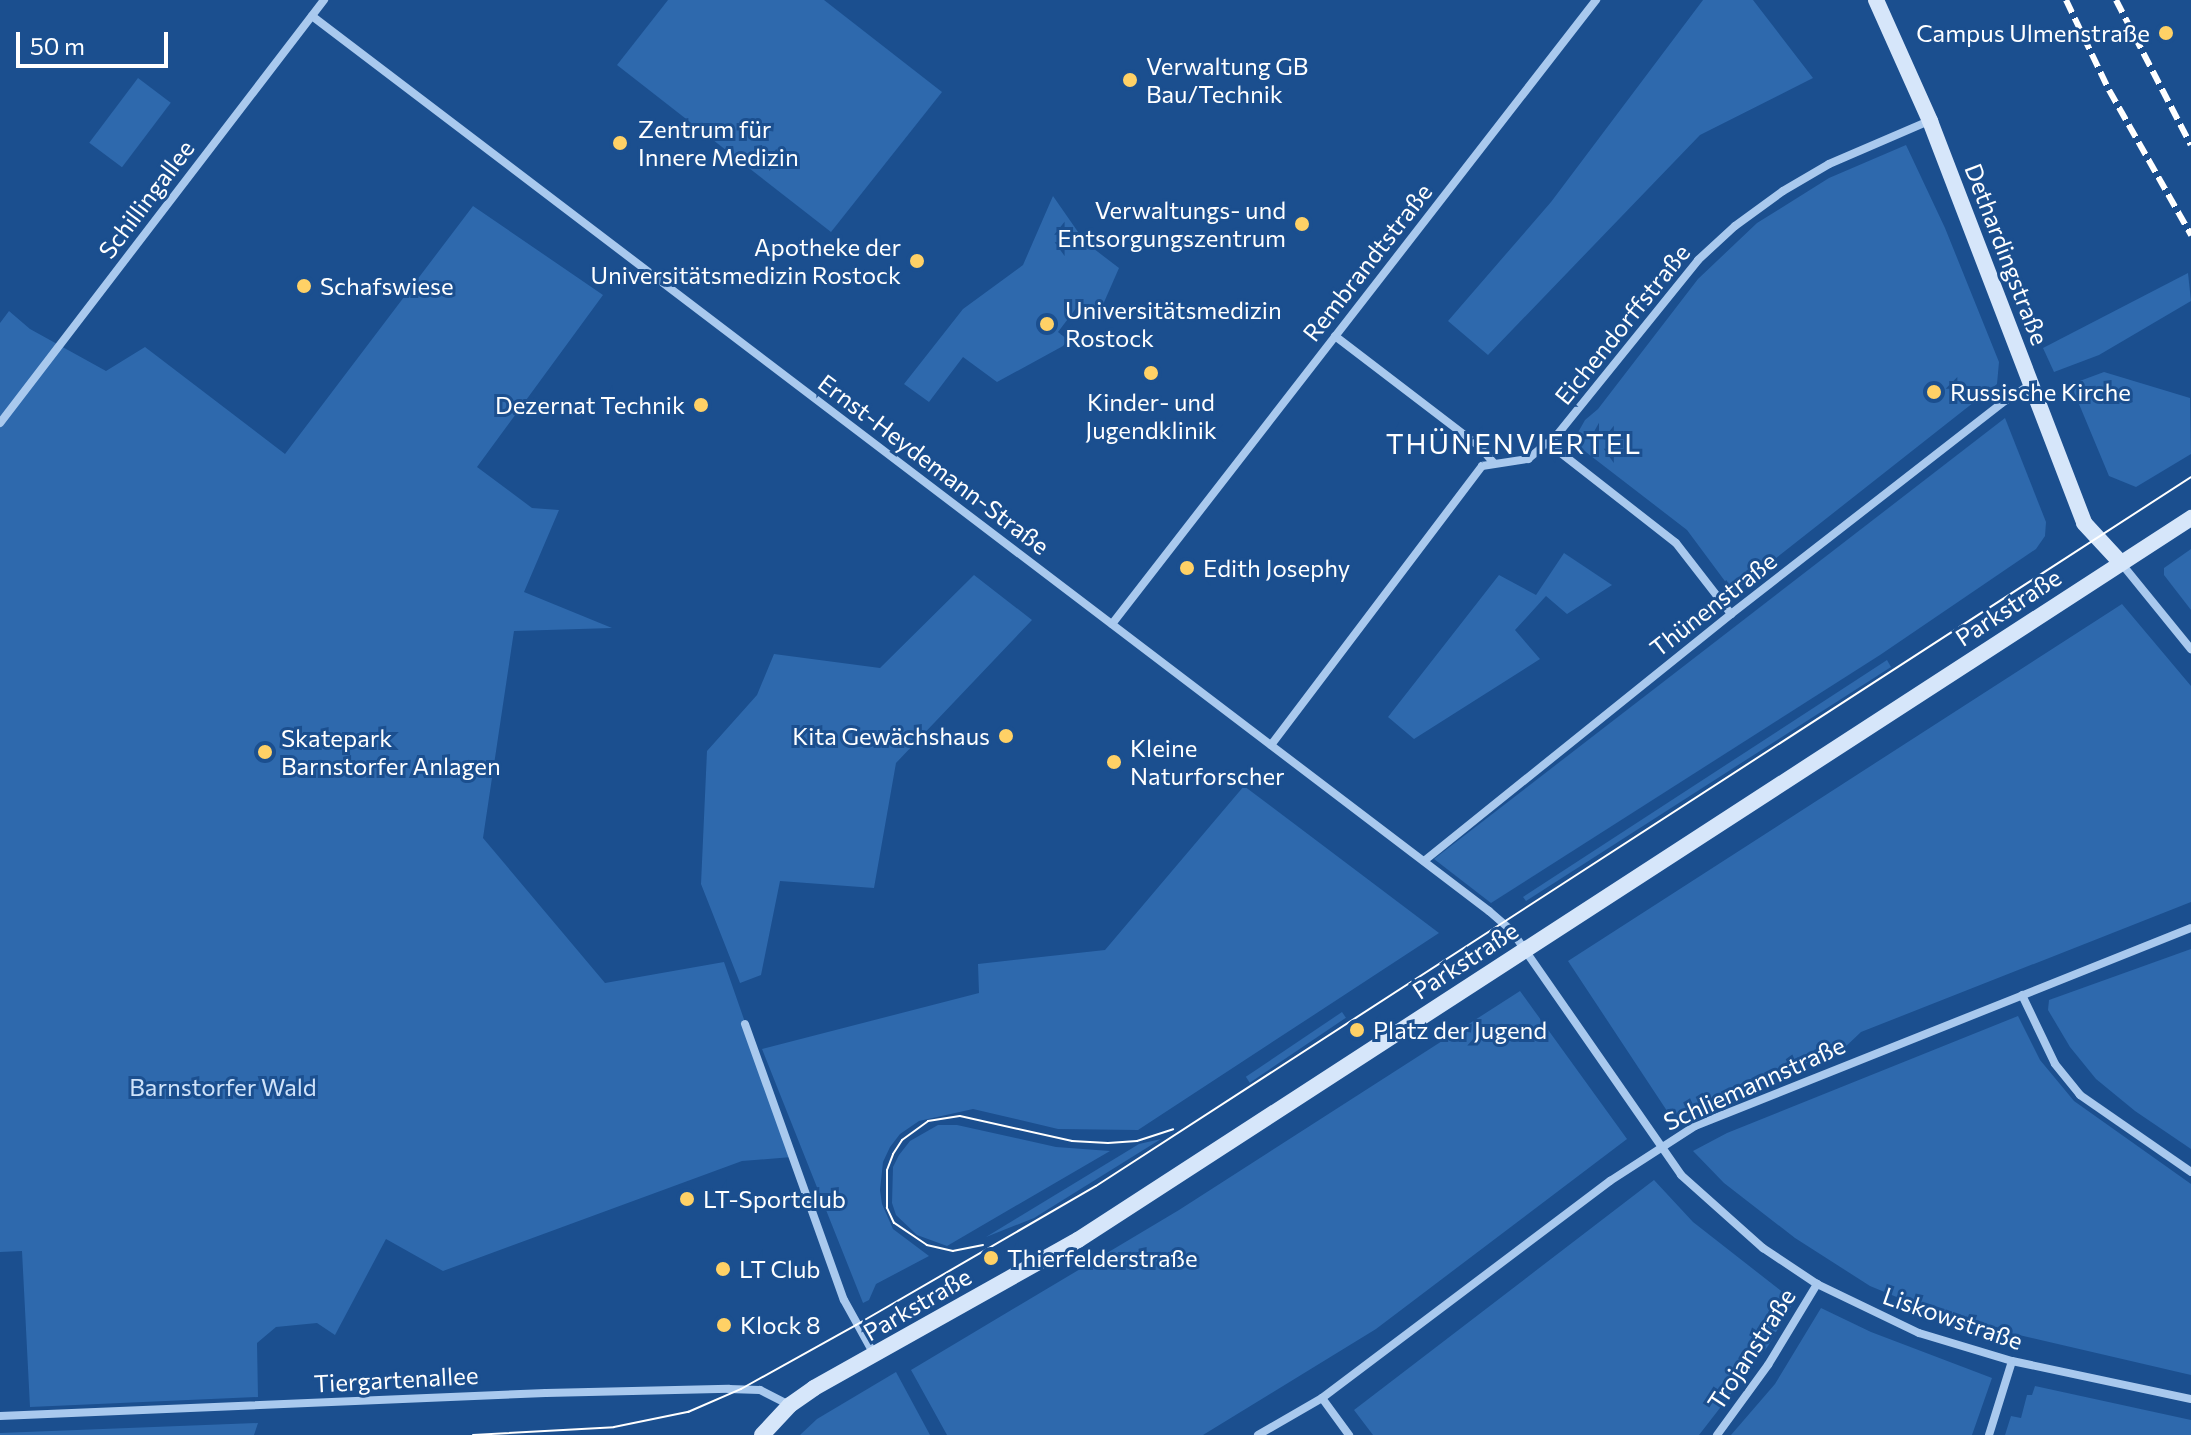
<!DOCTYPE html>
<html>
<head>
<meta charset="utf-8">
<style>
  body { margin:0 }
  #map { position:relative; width:2191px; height:1435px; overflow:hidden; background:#1b4f8f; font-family:Commissioner,sans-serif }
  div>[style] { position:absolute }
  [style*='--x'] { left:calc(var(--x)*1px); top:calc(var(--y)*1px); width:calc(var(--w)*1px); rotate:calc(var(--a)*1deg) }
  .green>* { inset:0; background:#2e69ad; transform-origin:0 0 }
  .street>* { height:8px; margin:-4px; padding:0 4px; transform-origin:4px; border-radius:4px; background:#a9c9ee }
  .secondary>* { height:16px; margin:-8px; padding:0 8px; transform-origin:8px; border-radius:8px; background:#d6e6fa }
  .tram>* { height:2px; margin:-1px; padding:0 1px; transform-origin:1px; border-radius:1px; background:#fff }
  .rail>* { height:6px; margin-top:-3px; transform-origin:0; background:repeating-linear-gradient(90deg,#fff 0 14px,transparent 0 20px) }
  .dots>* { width:22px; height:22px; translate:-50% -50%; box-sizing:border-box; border:4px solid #1b4f8f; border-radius:50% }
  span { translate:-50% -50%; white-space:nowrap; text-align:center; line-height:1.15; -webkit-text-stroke:6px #1b4f8f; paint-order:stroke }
  .poi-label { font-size:24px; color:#fff }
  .right { translate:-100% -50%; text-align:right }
  .left { translate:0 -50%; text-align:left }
  .street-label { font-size:24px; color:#fff }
  .park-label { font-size:24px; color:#cfe3fa }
  .quarter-label { font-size:28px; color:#fff; letter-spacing:2px }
  .scale { position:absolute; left:16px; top:32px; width:152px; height:36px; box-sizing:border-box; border:4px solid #fff; border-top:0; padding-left:10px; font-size:24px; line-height:28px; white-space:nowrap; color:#fff; -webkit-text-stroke:6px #1b4f8f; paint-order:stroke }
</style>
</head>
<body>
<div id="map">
  <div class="green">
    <div style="clip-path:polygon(668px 0,824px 0,942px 92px,831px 232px,617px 65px)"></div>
    <div style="clip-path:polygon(1703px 0,1753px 0,1813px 78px,1700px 135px,1488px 355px,1448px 321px,1551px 202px)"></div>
    <div style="left:138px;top:78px;width:41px;height:81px;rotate:37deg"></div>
    <div style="clip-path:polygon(1906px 145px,1945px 228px,1999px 362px,1997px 384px,1733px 592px,1687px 530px,1578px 446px,1576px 436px,1585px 420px,1598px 409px,1698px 279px,1757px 223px,1829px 178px)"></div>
    <div style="clip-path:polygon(1053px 196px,1085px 242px,1119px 268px,1098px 316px,1080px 303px,1058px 332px,1068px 340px,1063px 346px,997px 382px,963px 357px,929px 402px,904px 384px,963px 309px,1023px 265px)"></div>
    <div style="clip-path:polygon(473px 206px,603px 295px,477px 467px,532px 508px,559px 510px,524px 592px,612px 628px,514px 631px,483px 838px,605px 983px,724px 962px,792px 1157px,742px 1161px,443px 1271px,386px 1239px,335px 1335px,317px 1323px,276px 1327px,257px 1343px,258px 1397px,30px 1407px,22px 1251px,0 1252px,0 323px,9px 311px,30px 329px,106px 371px,145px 347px,285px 454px)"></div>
    <div style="clip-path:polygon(2188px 273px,2191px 301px,2099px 355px,2054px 372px,2043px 348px)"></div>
    <div style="clip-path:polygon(2104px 372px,2190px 398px,2191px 454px,2136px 487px,2109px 476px,2074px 392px,2077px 382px)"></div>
    <div style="clip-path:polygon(2005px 418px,2046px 522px,2045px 536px,2036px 549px,1880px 655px,1491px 903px,1434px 859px)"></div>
    <div style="clip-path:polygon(2191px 549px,2191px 610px,2164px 575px,2164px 568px)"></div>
    <div style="clip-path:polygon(1564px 553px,1612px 585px,1567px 614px,1546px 596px,1515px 630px,1540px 659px,1414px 739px,1388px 717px,1499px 575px,1536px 595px)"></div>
    <div style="clip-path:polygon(974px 575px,1032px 620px,896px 763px,874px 888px,780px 881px,761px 975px,740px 983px,701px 884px,707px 751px,757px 695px,774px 654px,880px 668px)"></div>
    <div style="clip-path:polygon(2122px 604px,2191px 686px,2191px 902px,1861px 1032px,1842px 1050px,1756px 1082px,1673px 1120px,1568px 961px)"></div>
    <div style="clip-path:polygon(1887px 660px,1891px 667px,1526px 901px,1523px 897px)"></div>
    <div style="clip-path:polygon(1244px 786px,1439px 933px,1138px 1130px,1058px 1129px,973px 1109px,919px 1121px,900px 1134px,890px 1147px,883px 1162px,880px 1190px,882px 1204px,893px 1229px,929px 1256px,876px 1284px,869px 1300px,863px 1303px,762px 1049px,979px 993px,978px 964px,1105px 950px)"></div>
    <div style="clip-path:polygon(2191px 949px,2191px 1149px,2135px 1111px,2096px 1079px,2070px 1047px,2048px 1010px,2049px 1000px)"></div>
    <div style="clip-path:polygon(1520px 991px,1627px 1139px,1376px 1329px,1203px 1435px,947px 1435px,911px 1370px,1179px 1210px)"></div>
    <div style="left:1342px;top:1012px;width:7px;height:116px;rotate:56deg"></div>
    <div style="clip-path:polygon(2018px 1016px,2040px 1060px,2074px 1101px,2191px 1184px,2191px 1375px,1989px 1328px,1928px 1310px,1870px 1286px,1795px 1238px,1724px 1183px,1693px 1151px,1727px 1133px)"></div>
    <div style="clip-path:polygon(938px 1125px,957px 1125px,1056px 1147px,1110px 1151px,947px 1246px,917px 1235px,896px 1215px,892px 1203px,893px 1167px,899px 1155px,910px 1141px)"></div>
    <div style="clip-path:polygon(1161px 1139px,1034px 1218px,986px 1237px,1139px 1144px)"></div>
    <div style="clip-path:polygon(1654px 1180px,1693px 1222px,1794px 1301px,1768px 1346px,1699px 1435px,1373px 1435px,1354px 1410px)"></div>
    <div style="clip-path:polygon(1821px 1308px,1871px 1332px,1992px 1378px,1972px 1435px,1731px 1435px,1775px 1384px)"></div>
    <div style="clip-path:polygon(896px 1372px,930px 1435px,800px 1435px,817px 1419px)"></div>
    <div style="clip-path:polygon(2035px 1386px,2191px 1420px,2191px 1435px,2005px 1435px,2011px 1416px,2021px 1418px,2027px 1395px,2032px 1395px)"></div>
    <div style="clip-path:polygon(258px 1423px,254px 1435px,0 1435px,0 1433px)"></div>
  </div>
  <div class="street">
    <div style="--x:312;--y:16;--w:1479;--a:37.25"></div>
    <div style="--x:1489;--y:911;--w:29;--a:41"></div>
    <div style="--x:1511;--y:930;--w:298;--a:55.2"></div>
    <div style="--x:1681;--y:1175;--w:110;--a:41.7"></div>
    <div style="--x:1763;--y:1248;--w:65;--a:33.7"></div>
    <div style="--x:1817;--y:1284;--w:113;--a:25.7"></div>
    <div style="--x:1919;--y:1333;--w:97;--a:16.8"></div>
    <div style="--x:2012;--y:1361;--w:183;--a:12"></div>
    <div style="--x:1335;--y:336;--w:181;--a:37.4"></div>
    <div style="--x:1479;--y:446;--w:23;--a:49"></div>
    <div style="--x:0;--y:423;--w:533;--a:-52.55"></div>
    <div style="--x:1548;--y:443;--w:162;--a:38"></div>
    <div style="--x:1676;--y:543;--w:90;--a:52.2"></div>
    <div style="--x:2121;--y:563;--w:111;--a:50.9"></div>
    <div style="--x:1112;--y:624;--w:790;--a:-52.2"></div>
    <div style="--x:1271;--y:745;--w:350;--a:-52.9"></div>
    <div style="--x:1482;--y:466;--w:47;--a:-8.7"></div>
    <div style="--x:1528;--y:459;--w:38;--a:-40"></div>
    <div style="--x:1557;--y:435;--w:225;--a:-51.1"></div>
    <div style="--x:1698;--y:260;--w:50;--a:-42.6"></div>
    <div style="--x:1735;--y:226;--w:59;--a:-36.1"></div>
    <div style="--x:1783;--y:191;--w:53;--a:-30.4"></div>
    <div style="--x:1829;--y:164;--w:109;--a:-23.3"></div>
    <div style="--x:1424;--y:861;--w:394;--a:-38.8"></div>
    <div style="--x:1731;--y:614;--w:343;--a:-37.9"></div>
    <div style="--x:2002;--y:403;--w:35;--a:-33"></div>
    <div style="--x:2022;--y:995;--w:76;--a:64.4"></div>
    <div style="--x:2055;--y:1064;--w:40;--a:51"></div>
    <div style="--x:2080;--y:1095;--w:135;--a:34.7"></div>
    <div style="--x:745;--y:1024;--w:293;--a:70.3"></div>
    <div style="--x:844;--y:1300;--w:64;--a:61"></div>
    <div style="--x:1322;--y:1398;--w:46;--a:53.9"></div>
    <div style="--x:0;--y:1416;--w:546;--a:-2.41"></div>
    <div style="--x:546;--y:1393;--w:183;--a:-1.3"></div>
    <div style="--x:729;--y:1389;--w:31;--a:2"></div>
    <div style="--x:760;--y:1390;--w:33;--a:27"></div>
    <div style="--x:1258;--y:1435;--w:74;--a:-30"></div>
    <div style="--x:1322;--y:1398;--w:361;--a:-37"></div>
    <div style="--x:1610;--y:1181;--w:101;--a:-32.9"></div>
    <div style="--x:1695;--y:1126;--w:534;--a:-21.76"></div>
    <div style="--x:1717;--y:1435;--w:87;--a:-53.9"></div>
    <div style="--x:1768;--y:1365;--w:95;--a:-58.8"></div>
    <div style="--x:1989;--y:1435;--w:77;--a:-72.7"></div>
  </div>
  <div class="secondary">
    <div style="--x:1876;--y:0;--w:133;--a:65.9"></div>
    <div style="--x:1930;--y:121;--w:430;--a:69"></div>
    <div style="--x:2084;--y:523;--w:54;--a:47.2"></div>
    <div style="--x:762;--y:1435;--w:41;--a:-47"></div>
    <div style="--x:790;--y:1405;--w:29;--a:-35"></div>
    <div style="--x:814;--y:1388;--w:303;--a:-29.3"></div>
    <div style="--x:1078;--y:1240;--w:1327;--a:-32.97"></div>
  </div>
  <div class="tram">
    <div style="--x:983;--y:1245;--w:31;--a:169"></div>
    <div style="--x:953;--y:1251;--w:27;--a:-167"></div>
    <div style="--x:927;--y:1245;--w:40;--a:-146"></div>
    <div style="--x:894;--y:1223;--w:17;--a:-115"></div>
    <div style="--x:887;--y:1208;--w:38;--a:-90"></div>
    <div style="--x:887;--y:1170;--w:17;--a:-69"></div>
    <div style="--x:893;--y:1154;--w:17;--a:-57"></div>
    <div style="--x:902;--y:1140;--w:32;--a:-36"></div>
    <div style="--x:928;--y:1121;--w:32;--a:-9"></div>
    <div style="--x:960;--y:1116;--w:115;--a:12.6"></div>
    <div style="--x:1072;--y:1141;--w:36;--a:3"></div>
    <div style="--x:1108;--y:1143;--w:29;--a:-4"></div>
    <div style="--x:1137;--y:1141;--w:38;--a:-18"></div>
    <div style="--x:473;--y:1435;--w:141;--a:-3.2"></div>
    <div style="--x:614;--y:1427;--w:76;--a:-11.5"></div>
    <div style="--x:688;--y:1412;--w:58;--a:-23.5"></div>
    <div style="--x:741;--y:1389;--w:132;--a:-29.1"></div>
    <div style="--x:856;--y:1325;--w:277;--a:-30.1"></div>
    <div style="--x:1096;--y:1186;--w:1304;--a:-32.92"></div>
  </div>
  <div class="rail">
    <div style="--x:2066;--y:0;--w:100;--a:64.5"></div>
    <div style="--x:2109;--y:90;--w:167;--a:60.5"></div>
    <div style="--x:2116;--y:0;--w:163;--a:62.7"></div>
  </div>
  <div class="dots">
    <div style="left:2166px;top:33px;background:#ffd166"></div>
    <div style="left:1130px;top:80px;background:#ffd166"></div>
    <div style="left:620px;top:143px;background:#ffd166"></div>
    <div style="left:1302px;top:224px;background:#ffd166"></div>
    <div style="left:917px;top:261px;background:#ffd166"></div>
    <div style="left:304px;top:286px;background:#ffd166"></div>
    <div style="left:1047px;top:324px;background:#ffd166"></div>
    <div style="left:1151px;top:373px;background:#ffd166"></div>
    <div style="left:1934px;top:392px;background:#ffd166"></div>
    <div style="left:701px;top:405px;background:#ffd166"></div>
    <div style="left:1187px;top:568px;background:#ffd166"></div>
    <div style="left:1006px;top:736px;background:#ffd166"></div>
    <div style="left:265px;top:752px;background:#ffd166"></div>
    <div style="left:1114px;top:762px;background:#ffd166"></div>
    <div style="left:1357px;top:1030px;background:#ffd166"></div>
    <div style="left:687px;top:1199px;background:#ffd166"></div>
    <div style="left:991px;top:1258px;background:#ffd166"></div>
    <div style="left:723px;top:1269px;background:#ffd166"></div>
    <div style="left:724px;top:1325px;background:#ffd166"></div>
  </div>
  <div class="poi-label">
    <span class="right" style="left:2150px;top:33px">Campus Ulmenstraße</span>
    <span class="left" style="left:1146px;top:80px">Verwaltung GB<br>Bau/Technik</span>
    <span class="left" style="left:638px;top:143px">Zentrum für<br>Innere Medizin</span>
    <span class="right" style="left:1286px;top:224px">Verwaltungs- und<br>Entsorgungszentrum</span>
    <span class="right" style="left:901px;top:261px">Apotheke der<br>Universitätsmedizin Rostock</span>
    <span class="left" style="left:320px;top:286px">Schafswiese</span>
    <span class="left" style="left:1065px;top:324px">Universitätsmedizin<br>Rostock</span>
    <span class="left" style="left:1950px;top:392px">Russische Kirche</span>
    <span style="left:1151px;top:416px">Kinder- und<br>Jugendklinik</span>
    <span class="right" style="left:685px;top:405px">Dezernat Technik</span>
    <span class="left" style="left:1203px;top:568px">Edith Josephy</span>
    <span class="right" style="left:990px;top:736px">Kita Gewächshaus</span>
    <span class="left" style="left:281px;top:752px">Skatepark<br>Barnstorfer Anlagen</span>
    <span class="left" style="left:1130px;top:762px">Kleine<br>Naturforscher</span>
    <span class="left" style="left:1373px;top:1030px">Platz der Jugend</span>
    <span class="left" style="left:703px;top:1199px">LT-Sportclub</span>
    <span class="left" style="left:1007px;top:1258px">Thierfelderstraße</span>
    <span class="left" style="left:739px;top:1269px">LT Club</span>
    <span class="left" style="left:740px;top:1325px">Klock 8</span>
  </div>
  <div class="street-label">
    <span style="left:146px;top:199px;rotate:-53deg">Schillingallee</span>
    <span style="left:2007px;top:254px;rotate:69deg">Dethardingstraße</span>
    <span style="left:1367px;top:262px;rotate:-52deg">Rembrandtstraße</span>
    <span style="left:1622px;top:324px;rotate:-51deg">Eichendorffstraße</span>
    <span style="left:934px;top:464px;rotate:37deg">Ernst-Heydemann-Straße</span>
    <span style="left:1713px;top:604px;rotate:-38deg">Thünenstraße</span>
    <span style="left:2008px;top:607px;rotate:-33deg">Parkstraße</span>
    <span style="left:1465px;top:960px;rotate:-33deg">Parkstraße</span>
    <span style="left:1754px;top:1083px;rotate:-24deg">Schliemannstraße</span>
    <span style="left:917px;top:1304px;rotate:-30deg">Parkstraße</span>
    <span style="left:1953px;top:1318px;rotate:19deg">Liskowstraße</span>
    <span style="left:1751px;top:1349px;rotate:-57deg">Trojanstraße</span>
    <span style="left:396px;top:1379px;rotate:-3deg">Tiergartenallee</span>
  </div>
  <div class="park-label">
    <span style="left:223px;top:1087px">Barnstorfer Wald</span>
  </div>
  <div class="quarter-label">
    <span style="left:1514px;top:443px">THÜNENVIERTEL</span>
  </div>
  <div class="scale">50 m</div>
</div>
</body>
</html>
